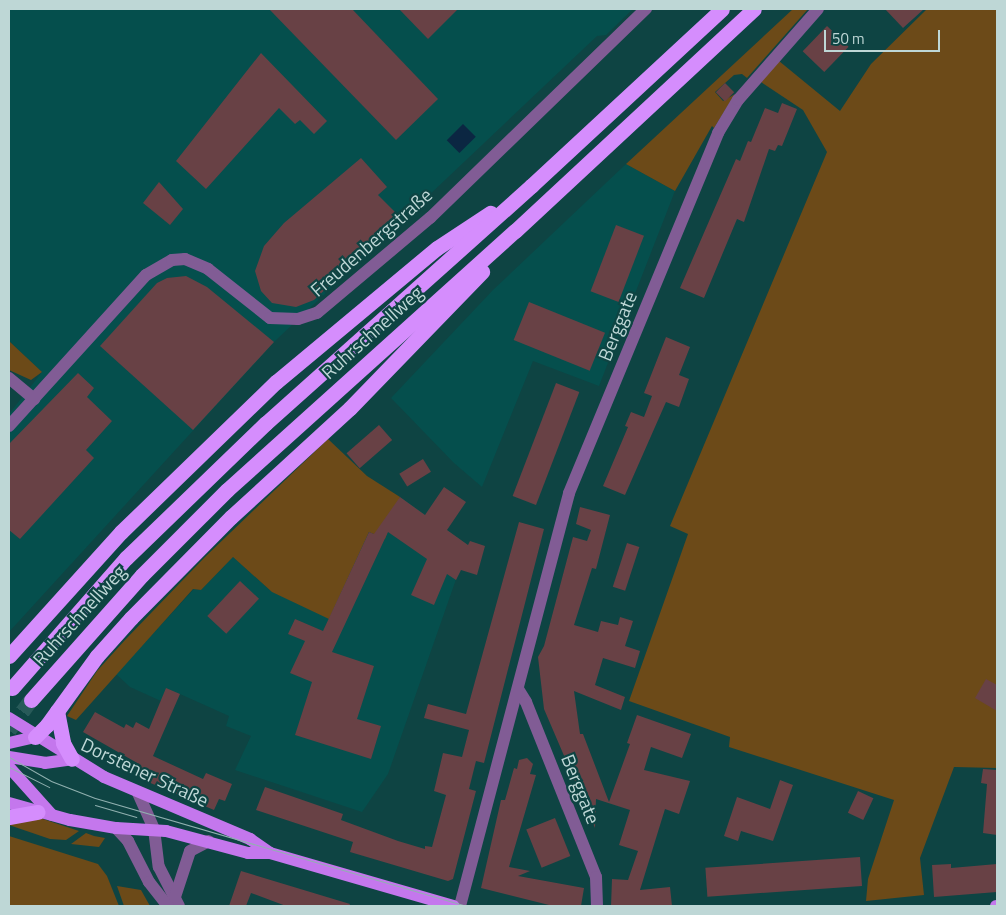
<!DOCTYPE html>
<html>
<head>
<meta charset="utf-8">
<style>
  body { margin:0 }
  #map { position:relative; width:1006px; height:915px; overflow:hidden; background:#0e4443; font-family:"Titillium Web",sans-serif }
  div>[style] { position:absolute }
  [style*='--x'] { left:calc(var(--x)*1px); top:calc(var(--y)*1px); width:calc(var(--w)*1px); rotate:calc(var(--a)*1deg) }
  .built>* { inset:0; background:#054f4d }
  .green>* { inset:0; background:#6c4a18 }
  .water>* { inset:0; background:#0b2642; transform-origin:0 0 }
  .building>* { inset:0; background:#684145; transform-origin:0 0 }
  .highway-tunnel>* { height:15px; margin-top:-7.5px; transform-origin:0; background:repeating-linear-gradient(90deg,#285a59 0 15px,transparent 0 23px) }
  .minor>* { height:12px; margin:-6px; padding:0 6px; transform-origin:6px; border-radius:6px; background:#815c95 }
  .major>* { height:12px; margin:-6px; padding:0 6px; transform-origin:6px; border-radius:6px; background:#c477ed }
  .highway>* { height:15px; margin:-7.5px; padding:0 7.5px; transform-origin:7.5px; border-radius:7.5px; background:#d58dfd }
  .tram>* { height:1px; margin:-0.5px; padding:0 0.5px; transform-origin:0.5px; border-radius:0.5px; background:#91b1b0 }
  span { translate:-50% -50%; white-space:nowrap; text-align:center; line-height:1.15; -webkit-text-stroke:4.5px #0e4443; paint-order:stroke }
  .street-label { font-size:19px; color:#bed7d6 }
  .frame { position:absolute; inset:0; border:10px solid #bed7d6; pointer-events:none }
  .scale { position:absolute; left:824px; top:30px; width:116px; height:22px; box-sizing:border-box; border:2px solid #bed7d6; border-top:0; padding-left:6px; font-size:15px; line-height:18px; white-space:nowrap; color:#bed7d6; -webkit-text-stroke:4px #0e4443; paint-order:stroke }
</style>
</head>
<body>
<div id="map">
  <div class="built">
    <div style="clip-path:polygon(9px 9px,633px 9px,606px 35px,597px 36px,274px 342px,9px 632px,9px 414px,42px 372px,9px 341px)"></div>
    <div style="clip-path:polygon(626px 164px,675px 191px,599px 386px,533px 361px,482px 487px,454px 463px,391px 398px,493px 290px)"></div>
    <div style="clip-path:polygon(400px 497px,468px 545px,388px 774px,362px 812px,235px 770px,251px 736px,226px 726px,229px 716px,180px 694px,161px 701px,130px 687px,116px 674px,194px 589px,201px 590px,233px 557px,272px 592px,369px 532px,384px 539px)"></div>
  </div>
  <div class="green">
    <div style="clip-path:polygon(793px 9px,808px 9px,747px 78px,742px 74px,734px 75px,715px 92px,723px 101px,735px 94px,714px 128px,712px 126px,675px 191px,626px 164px)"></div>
    <div style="clip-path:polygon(927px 9px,997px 9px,997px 768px,954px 767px,920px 858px,924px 895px,866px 901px,868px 879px,894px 800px,729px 747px,730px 737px,629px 701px,688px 534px,670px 526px,827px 152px,803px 110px,761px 82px,779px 61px,840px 111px,871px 64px)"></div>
    <div style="clip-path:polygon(9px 341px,42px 372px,31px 380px,9px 370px)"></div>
    <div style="clip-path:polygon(328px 439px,367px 476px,400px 497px,385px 539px,369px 532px,329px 619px,272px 592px,233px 557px,201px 590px,193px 589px,76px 720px,67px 716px,97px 671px,125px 640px,205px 557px)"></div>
    <div style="clip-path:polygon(37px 817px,79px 831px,66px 840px,50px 839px,9px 825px)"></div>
    <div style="clip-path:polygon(86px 833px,94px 836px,105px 838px,99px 847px,71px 844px)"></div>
    <div style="clip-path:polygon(9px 836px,98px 864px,107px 876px,119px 906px,9px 906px)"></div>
    <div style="clip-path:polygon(117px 886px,141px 890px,150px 906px,124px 906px)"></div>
  </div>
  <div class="water">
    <div style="left:463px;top:124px;width:18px;height:23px;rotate:45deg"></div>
  </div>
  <div class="building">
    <div style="clip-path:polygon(269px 9px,352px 9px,438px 99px,396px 140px)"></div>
    <div style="clip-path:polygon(399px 9px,458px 9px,428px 39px)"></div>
    <div style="clip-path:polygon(885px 9px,924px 9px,903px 28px)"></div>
    <div style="left:827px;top:26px;width:30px;height:35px;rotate:44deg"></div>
    <div style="clip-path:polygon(261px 53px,327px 121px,314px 134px,300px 120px,295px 124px,279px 108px,206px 189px,176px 161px)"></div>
    <div style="left:725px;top:83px;width:13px;height:13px;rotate:45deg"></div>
    <div style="clip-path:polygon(782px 103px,797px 109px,782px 146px,778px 145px,775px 151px,769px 149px,744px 222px,737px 219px,704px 298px,680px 288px,736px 159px,740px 161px,748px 141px,751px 142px,765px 108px,778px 113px)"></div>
    <div style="clip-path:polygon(361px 158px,387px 187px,378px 195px,401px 218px,314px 300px,296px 307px,272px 303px,261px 291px,255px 271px,264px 246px,284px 223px)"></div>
    <div style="clip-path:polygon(159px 182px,183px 209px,170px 225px,143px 203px)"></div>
    <div style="left:616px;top:225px;width:30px;height:71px;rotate:21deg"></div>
    <div style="clip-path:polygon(186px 276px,207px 287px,274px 342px,193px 430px,100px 346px,157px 283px,167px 278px)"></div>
    <div style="left:529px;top:302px;width:82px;height:41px;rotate:22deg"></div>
    <div style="clip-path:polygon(666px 337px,690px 347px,679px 375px,689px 379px,679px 407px,666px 402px,625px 495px,603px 486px,628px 427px,625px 426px,631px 412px,644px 417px,652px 396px,644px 393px)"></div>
    <div style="clip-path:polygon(78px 373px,94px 388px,87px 397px,112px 421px,86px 450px,94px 458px,20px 539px,9px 530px,9px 444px)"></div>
    <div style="left:556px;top:383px;width:25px;height:121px;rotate:21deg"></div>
    <div style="left:379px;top:425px;width:20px;height:43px;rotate:49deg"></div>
    <div style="left:423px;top:459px;width:15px;height:28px;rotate:58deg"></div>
    <div style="clip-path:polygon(444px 487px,466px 502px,447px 530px,468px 545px,470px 541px,485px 546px,477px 575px,461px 570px,456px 580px,447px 574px,434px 605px,411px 595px,427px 559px,388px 532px,332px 652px,374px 666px,357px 719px,381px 726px,371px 759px,295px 735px,312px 682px,290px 673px,305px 641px,288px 634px,295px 619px,323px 631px,369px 532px,374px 534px,400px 497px,425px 515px)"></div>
    <div style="clip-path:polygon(580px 507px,610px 515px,596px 569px,592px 568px,574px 625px,598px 632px,601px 621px,618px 625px,620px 617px,633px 621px,625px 646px,640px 651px,635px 668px,603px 658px,595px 685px,625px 697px,621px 710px,574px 691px,580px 734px,583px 734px,609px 802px,630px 744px,627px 743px,637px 715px,691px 734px,682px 758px,651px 747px,644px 770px,690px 781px,679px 814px,665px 809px,640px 890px,670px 887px,672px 906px,611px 906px,612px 879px,628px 880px,638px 851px,619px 845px,630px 810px,596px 799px,595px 828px,544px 709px,538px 657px,544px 646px,573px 537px,587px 541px,591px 530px,576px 524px)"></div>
    <div style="clip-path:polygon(519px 522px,544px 529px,484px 763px,476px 761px,469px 789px,476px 791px,453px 879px,448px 881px,350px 852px,353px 842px,256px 810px,265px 787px,343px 814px,341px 820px,398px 841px,425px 849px,425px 846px,432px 847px,446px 795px,434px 791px,443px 753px,462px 757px,469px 730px,424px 718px,428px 704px,466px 714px)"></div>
    <div style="left:627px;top:543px;width:13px;height:46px;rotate:18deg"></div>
    <div style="left:240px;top:581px;width:26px;height:48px;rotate:43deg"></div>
    <div style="clip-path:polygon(986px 679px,997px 685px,997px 711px,975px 698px)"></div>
    <div style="clip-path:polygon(166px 688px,180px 694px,153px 756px,203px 779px,206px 773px,232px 784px,225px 801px,219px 799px,214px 810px,134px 776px,139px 764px,83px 732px,95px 712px,124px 728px,126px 724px,133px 728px,136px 722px,149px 729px)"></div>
    <div style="clip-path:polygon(527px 758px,533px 764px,530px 774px,536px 775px,509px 867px,530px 871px,518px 876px,584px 888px,581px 906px,553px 906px,481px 888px,501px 800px,505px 800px,514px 768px,517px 769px,519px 760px)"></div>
    <div style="clip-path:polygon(983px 769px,997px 770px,997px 835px,983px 833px,987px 784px,981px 783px)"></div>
    <div style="clip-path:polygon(780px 780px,793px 785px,773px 841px,741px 831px,738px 841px,724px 836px,737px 797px,770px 809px)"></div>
    <div style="left:858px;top:791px;width:17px;height:24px;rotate:25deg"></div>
    <div style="left:555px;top:818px;width:41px;height:31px;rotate:68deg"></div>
    <div style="left:860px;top:857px;width:29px;height:155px;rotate:86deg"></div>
    <div style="clip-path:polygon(951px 864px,951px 868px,997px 864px,997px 892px,934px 897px,932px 865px)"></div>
    <div style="clip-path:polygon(241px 871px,350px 904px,349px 906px,286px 906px,251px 893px,246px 906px,229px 906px)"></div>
  </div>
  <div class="highway-tunnel">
    <div style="--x:9;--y:730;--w:37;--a:-54"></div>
  </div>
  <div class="minor">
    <div style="--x:9;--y:378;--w:33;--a:40"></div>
    <div style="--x:9;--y:426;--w:204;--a:-47.8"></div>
    <div style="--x:146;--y:275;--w:30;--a:-30"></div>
    <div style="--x:172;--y:260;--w:13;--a:-4"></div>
    <div style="--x:185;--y:259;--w:25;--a:23"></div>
    <div style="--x:208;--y:269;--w:79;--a:38.3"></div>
    <div style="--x:270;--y:318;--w:28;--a:2"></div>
    <div style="--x:298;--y:319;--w:20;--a:-18"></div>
    <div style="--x:317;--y:313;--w:148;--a:-40.1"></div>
    <div style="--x:430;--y:218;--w:301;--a:-44.1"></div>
    <div style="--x:518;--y:689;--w:15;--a:58"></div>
    <div style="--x:526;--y:702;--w:188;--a:68.2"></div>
    <div style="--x:596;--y:877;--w:29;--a:88"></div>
    <div style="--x:138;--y:793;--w:39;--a:66"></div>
    <div style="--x:154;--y:829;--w:38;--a:83"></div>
    <div style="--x:159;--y:867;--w:44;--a:62.9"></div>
    <div style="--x:116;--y:828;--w:18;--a:47"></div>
    <div style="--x:128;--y:841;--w:46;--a:62.9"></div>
    <div style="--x:149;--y:882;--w:31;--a:52"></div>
    <div style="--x:175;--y:897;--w:48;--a:-71.9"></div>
    <div style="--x:190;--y:851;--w:21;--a:-28"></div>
    <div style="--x:460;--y:906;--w:427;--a:-75.2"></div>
    <div style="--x:569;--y:493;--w:390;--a:-67.5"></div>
    <div style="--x:718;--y:133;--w:39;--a:-59"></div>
    <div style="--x:738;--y:100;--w:121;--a:-48.7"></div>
  </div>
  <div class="major">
    <div style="--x:9;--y:718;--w:112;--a:31.8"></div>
    <div style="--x:104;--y:777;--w:159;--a:23"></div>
    <div style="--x:250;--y:839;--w:24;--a:35"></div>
    <div style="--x:9;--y:743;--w:27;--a:-13"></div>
    <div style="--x:9;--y:757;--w:36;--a:9"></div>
    <div style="--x:45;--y:763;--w:27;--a:-8"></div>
    <div style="--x:9;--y:767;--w:64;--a:48.1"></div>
    <div style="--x:9;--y:803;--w:63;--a:15.6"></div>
    <div style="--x:70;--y:820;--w:47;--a:9.9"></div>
    <div style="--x:116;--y:828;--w:50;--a:3.4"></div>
    <div style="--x:166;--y:831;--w:85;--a:15"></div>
    <div style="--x:248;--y:853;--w:22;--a:0"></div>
    <div style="--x:270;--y:853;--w:191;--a:16.1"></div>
    <div style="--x:996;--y:906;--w:1;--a:0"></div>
  </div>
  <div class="highway">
    <div style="--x:9;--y:656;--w:167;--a:-47.9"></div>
    <div style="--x:121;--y:532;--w:216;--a:-44.1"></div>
    <div style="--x:276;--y:382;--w:209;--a:-39.8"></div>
    <div style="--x:437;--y:248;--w:64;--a:-33.4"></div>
    <div style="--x:12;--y:688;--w:173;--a:-48.8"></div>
    <div style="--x:126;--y:558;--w:194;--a:-44"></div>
    <div style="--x:266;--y:423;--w:356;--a:-41.8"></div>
    <div style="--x:531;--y:186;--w:260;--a:-42.8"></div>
    <div style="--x:31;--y:700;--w:167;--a:-48.4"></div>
    <div style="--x:142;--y:575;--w:120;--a:-45"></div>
    <div style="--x:227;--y:490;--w:387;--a:-42"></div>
    <div style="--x:515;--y:231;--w:326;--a:-42.9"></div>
    <div style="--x:57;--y:711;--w:33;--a:79"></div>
    <div style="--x:63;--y:743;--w:18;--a:61"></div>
    <div style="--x:35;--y:737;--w:17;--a:-45"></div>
    <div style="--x:47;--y:725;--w:85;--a:-54.1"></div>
    <div style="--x:97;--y:656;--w:51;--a:-48.2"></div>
    <div style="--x:131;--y:618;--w:142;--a:-45.3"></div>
    <div style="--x:231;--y:517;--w:161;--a:-42.5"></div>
    <div style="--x:350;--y:408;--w:190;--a:-45.9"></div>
    <div style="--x:9;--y:817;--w:29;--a:-10"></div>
  </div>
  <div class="tram">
    <div style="--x:9;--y:757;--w:48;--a:29.7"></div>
    <div style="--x:51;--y:781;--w:47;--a:21.1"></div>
    <div style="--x:95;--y:798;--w:386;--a:16.2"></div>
    <div style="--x:9;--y:767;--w:45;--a:26.6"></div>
    <div style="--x:95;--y:805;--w:43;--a:16.3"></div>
  </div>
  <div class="street-label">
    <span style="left:371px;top:242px;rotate:-41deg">Freudenbergstraße</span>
    <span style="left:617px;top:326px;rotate:-68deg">Berggate</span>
    <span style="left:372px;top:332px;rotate:-42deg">Ruhrschnellweg</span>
    <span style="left:79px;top:615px;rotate:-48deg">Ruhrschnellweg</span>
    <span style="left:145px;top:772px;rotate:25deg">Dorstener Straße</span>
    <span style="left:581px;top:789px;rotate:68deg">Berggate</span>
  </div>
  <div class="frame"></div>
  <div class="scale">50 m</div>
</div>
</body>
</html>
